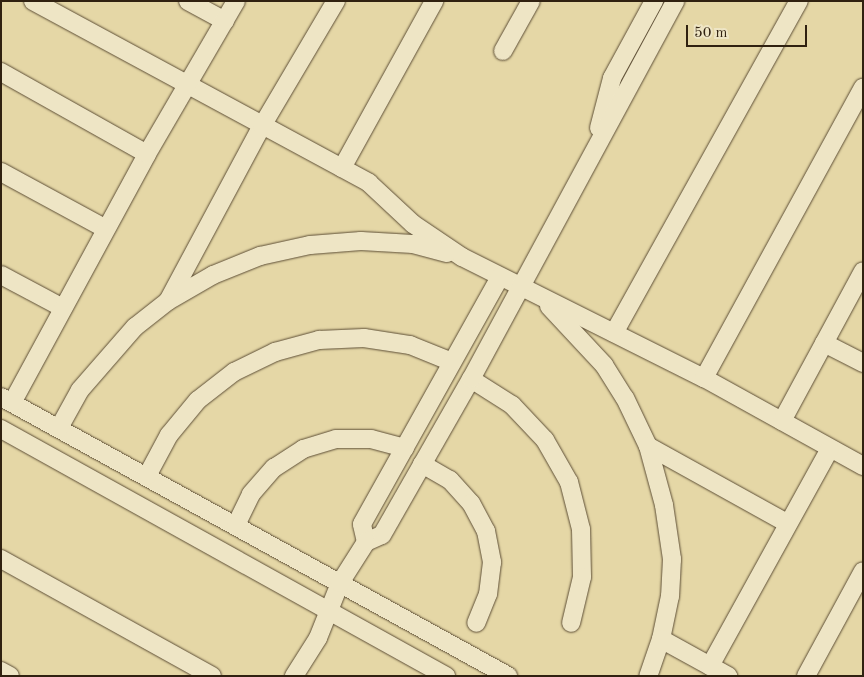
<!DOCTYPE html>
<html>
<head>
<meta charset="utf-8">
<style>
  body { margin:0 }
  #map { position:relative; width:864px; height:677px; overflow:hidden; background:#e5d7a6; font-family:"Old Standard TT",serif }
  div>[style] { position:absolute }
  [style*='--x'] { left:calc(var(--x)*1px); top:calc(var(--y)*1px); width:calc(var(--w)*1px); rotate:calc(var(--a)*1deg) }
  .roads { filter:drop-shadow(0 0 1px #5d4e36) drop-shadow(0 0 1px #5d4e36) }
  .minor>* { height:18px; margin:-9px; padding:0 9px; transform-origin:9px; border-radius:9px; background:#eee5c5 }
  span { translate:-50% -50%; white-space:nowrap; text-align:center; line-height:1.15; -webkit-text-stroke:4px #eee5c5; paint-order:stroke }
  .frame { position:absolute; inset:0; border:2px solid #302110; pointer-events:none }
  .scale { position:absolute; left:686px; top:25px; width:121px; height:22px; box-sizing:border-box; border:2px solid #302110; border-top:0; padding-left:6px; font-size:15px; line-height:18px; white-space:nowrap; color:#302110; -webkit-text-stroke:4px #eee5c5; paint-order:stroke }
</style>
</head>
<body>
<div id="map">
  <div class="roads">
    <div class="minor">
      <div style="--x:33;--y:1;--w:382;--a:28.4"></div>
      <div style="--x:369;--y:183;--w:60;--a:43"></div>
      <div style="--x:413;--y:224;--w:59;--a:34"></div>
      <div style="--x:462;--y:257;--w:271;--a:26.6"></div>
      <div style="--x:704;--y:378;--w:182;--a:29"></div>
      <div style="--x:188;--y:1;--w:42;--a:28.4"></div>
      <div style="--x:503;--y:51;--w:57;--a:-60.8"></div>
      <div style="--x:1;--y:72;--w:167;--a:29.3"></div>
      <div style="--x:599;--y:128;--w:52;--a:-75.4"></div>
      <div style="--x:612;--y:78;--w:88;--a:-61.4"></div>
      <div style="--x:342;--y:168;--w:191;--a:-61.1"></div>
      <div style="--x:1;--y:172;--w:119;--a:28.5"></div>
      <div style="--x:1;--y:275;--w:70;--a:28"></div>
      <div style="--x:168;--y:301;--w:199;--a:-61.8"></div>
      <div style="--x:262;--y:126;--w:145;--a:-59.4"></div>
      <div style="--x:549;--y:306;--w:81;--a:47"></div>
      <div style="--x:604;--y:365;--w:39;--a:58"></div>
      <div style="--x:625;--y:398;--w:53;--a:64.4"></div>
      <div style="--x:648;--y:446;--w:61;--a:74.8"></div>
      <div style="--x:664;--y:505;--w:55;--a:81.6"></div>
      <div style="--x:672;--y:559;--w:37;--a:93"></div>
      <div style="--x:670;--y:596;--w:44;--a:101.8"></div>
      <div style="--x:661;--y:639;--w:39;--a:109"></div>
      <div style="--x:614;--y:333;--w:380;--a:-60.9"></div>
      <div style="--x:824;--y:343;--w:44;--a:27.1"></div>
      <div style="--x:704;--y:378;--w:331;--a:-61.3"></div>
      <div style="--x:471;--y:379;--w:49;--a:32.4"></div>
      <div style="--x:512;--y:405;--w:48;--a:46.7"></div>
      <div style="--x:545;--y:440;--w:48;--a:60.3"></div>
      <div style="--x:569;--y:482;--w:49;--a:75.7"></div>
      <div style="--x:581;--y:529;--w:48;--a:88.8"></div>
      <div style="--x:582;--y:577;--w:47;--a:103.4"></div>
      <div style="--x:1;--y:397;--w:579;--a:28.82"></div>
      <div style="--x:12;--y:403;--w:283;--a:-61.5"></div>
      <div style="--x:147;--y:154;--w:177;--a:-59.8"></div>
      <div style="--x:782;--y:421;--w:170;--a:-61.6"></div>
      <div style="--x:59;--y:428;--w:43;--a:-61.1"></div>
      <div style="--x:80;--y:390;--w:84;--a:-48.9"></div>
      <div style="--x:135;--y:327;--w:42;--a:-38.2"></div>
      <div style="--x:168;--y:301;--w:52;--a:-30"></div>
      <div style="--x:213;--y:275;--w:51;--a:-22"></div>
      <div style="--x:260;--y:256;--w:51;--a:-12.4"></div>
      <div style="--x:310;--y:245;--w:51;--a:-4.5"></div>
      <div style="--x:361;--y:241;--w:52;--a:3.3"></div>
      <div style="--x:413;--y:244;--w:35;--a:15"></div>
      <div style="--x:1;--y:429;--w:509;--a:29.03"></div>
      <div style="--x:648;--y:446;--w:159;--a:29"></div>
      <div style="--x:422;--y:464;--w:32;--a:30"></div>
      <div style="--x:450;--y:480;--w:31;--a:48"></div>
      <div style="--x:471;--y:503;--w:32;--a:62"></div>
      <div style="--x:486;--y:531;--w:32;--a:79"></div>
      <div style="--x:492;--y:562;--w:32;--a:97"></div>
      <div style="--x:488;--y:594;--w:31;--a:112"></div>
      <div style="--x:147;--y:476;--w:47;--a:-61.8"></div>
      <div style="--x:169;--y:435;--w:45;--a:-50.4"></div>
      <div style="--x:198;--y:400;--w:46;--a:-37.9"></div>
      <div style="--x:234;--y:372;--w:46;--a:-26"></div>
      <div style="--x:275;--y:352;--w:46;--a:-15.3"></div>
      <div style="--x:319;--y:340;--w:45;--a:-2.5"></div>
      <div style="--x:364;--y:338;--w:47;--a:8.7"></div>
      <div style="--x:410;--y:345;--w:45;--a:22"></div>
      <div style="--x:236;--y:525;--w:34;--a:-64"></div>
      <div style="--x:251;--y:494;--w:35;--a:-49"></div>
      <div style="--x:274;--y:468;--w:35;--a:-33"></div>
      <div style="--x:303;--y:449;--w:34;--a:-17"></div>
      <div style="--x:336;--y:439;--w:35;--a:0"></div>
      <div style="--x:371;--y:439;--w:35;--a:15"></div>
      <div style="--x:366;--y:542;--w:18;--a:-103"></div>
      <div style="--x:362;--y:524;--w:283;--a:-60.8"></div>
      <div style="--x:1;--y:559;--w:241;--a:29"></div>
      <div style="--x:661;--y:639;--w:77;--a:28.9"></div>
      <div style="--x:710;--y:666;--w:248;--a:-61.1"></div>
      <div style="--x:1;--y:671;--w:10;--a:29"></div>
      <div style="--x:294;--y:676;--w:45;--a:-57.7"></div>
      <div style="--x:318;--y:638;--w:59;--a:-68.2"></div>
      <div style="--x:340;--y:583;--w:49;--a:-57.6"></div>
      <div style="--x:366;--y:542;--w:17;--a:-24"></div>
      <div style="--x:382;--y:535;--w:180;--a:-60.3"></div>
      <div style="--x:471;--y:379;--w:430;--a:-61.6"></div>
      <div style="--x:806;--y:676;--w:119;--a:-61.5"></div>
    </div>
  </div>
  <div class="frame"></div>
  <div class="scale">50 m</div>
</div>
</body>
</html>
